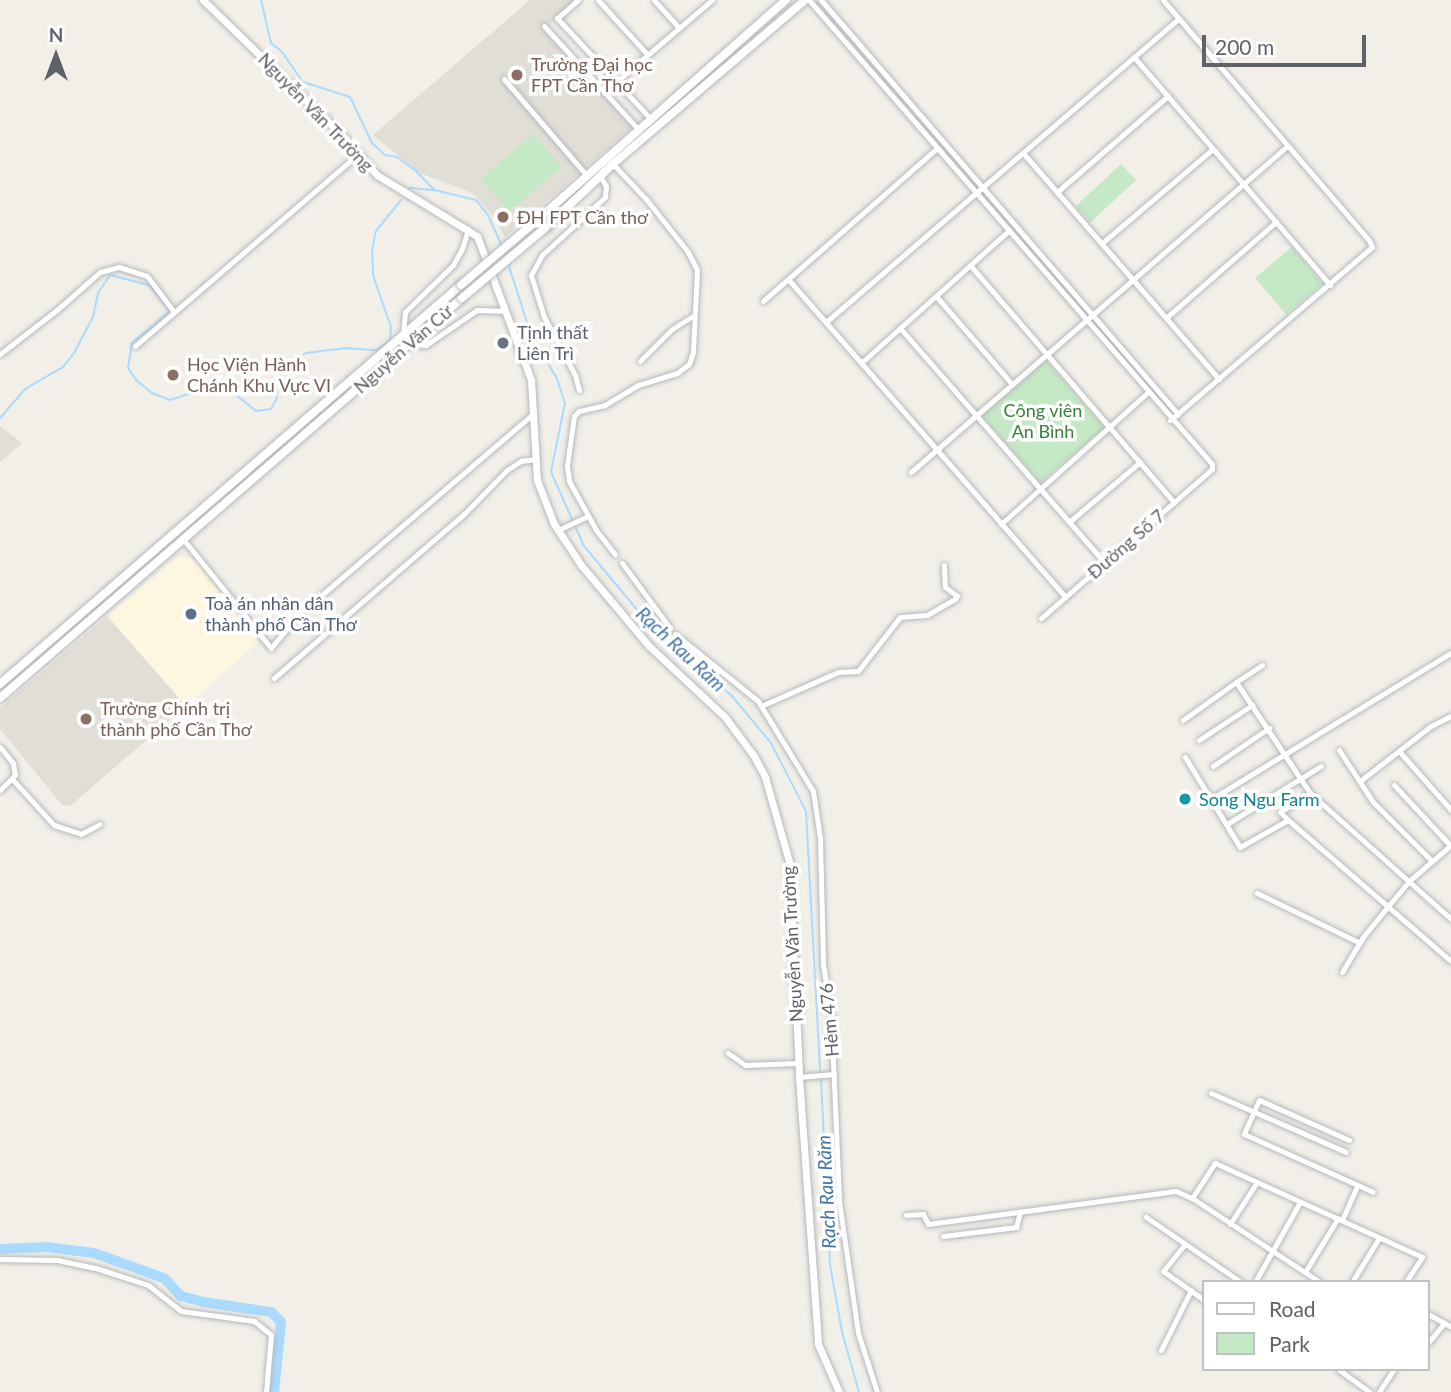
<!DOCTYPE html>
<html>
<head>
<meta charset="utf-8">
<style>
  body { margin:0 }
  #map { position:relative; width:1451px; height:1392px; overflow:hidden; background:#f1efe8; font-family:Lato,sans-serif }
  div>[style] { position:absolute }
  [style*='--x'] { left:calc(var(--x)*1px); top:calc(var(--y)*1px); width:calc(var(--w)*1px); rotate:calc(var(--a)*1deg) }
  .commercial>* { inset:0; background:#fef7e0 }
  .education>* { inset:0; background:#e1ded6 }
  .green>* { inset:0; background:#c5e8c5; transform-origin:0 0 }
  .stream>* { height:2px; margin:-1px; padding:0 1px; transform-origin:1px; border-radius:1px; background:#aadaff }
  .river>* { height:10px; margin:-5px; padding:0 5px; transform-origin:5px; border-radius:5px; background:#aadaff }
  .roads { filter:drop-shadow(0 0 2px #b5b8bc) drop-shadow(0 0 2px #b5b8bc) }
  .minor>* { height:5px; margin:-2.5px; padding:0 2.5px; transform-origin:2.5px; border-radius:2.5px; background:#fff }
  .tertiary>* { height:7px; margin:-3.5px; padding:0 3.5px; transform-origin:3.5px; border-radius:3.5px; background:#fff }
  .secondary>* { height:8px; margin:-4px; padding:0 4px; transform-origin:4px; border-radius:4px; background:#fff }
  .bridges { filter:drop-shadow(0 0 2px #b6babf) drop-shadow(0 0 2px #b6babf) }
  .secondary-bridge>* { height:8px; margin:-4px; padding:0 4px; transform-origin:4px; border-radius:4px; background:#fff }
  .dots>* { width:19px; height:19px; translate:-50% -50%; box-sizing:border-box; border:4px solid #fff; border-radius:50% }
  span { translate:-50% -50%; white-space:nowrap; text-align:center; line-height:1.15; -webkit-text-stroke:7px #fff; paint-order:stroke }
  .education-label { font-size:18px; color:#785e54 }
  .left { translate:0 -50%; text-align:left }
  .street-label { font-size:18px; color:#5f6368 }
  .worship-label { font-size:18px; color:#5b616d }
  .park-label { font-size:18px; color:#348238 }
  .service-label { font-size:18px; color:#4e5e75 }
  .culture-label { font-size:18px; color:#0d838f }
  .water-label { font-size:19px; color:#4174aa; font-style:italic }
  .legend { position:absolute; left:1202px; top:1280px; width:228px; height:91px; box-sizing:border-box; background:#fff; border:2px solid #bfc1c3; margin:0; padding:9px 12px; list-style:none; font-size:21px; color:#5f6368 }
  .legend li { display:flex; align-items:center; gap:14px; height:35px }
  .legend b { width:35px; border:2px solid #bfc1c3 }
  .north { position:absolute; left:21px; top:21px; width:70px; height:70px; -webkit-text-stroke:5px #fff; paint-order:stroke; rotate:0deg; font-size:19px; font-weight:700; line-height:28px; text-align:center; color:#5f6368 }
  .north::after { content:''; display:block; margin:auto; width:24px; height:32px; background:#5f6368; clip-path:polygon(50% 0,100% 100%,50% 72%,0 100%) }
  .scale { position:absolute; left:1202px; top:35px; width:164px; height:32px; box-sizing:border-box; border:4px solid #5f6368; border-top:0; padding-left:9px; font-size:21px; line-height:24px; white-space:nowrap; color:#5f6368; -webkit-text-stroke:5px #fff; paint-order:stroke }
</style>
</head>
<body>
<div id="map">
  <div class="commercial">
    <div style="clip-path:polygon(178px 557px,194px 559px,259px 642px,186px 706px,107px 616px)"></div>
  </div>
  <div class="education">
    <div style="clip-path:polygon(530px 0,577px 0,548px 26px,635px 125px,505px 237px,492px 215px,472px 193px,420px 173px,373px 135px)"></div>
    <div style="clip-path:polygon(0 426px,22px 443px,0 462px)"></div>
    <div style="clip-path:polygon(107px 616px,186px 706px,70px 806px,62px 805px,0 729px,0 708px)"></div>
  </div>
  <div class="green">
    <div style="left:533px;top:134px;width:43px;height:69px;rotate:49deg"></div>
    <div style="left:1121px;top:164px;width:22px;height:62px;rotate:47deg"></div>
    <div style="left:1292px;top:247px;width:48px;height:48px;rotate:50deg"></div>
    <div style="left:1046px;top:360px;width:89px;height:85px;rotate:49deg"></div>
  </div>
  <div class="stream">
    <div style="--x:261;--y:0;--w:44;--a:76.9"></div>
    <div style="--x:271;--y:43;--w:14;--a:39"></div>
    <div style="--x:282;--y:52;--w:37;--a:55"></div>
    <div style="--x:303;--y:82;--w:49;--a:17.7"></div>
    <div style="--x:350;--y:97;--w:51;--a:64.4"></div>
    <div style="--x:372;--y:143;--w:18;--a:43"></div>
    <div style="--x:385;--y:155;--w:12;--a:9"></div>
    <div style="--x:397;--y:157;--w:22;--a:36"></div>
    <div style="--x:415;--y:170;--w:28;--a:46"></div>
    <div style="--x:434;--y:190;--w:43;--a:13.4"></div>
    <div style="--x:476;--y:200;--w:19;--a:51"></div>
    <div style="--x:488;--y:215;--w:32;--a:66"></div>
    <div style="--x:410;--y:188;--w:23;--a:5"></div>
    <div style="--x:508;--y:263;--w:72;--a:72.3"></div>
    <div style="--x:530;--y:332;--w:54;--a:60.1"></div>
    <div style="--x:557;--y:379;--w:25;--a:72"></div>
    <div style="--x:565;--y:403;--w:70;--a:101.5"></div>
    <div style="--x:551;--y:472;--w:81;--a:66"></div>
    <div style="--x:584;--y:546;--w:102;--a:50.2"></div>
    <div style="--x:649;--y:624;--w:110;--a:40.9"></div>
    <div style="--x:732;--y:696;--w:61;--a:50.3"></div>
    <div style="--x:771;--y:743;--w:76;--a:62.8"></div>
    <div style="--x:806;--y:811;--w:262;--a:86.9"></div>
    <div style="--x:0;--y:418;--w:38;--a:-49"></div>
    <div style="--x:25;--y:389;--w:44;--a:-30.1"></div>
    <div style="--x:63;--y:367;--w:18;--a:-52"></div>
    <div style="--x:74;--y:353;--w:41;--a:-62.2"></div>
    <div style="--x:93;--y:317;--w:25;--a:-78"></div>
    <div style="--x:98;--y:293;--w:22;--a:-56"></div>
    <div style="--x:110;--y:275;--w:40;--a:14.4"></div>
    <div style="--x:149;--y:285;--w:33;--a:51"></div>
    <div style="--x:170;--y:311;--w:50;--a:139.9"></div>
    <div style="--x:132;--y:343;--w:25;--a:99"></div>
    <div style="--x:128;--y:368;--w:14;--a:56"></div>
    <div style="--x:136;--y:380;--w:21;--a:39"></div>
    <div style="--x:152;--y:393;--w:19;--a:21"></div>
    <div style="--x:170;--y:400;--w:44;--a:-18.4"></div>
    <div style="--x:212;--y:386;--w:18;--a:13"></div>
    <div style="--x:230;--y:390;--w:33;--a:39"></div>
    <div style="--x:256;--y:411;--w:15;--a:-8"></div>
    <div style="--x:271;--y:409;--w:13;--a:-61"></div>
    <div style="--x:277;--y:398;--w:14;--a:-94"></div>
    <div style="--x:276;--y:384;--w:12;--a:-66"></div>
    <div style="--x:281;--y:373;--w:15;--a:-48"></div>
    <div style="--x:291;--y:362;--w:17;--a:-31"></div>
    <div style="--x:306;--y:353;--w:39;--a:-7"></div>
    <div style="--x:345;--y:348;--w:31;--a:4"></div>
    <div style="--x:376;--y:350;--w:17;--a:-33"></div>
    <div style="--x:390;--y:341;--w:14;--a:-86"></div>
    <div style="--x:391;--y:327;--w:55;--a:-109.1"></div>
    <div style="--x:373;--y:275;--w:24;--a:-92"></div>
    <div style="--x:372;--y:251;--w:20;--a:-79"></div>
    <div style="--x:376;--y:231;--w:40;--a:-51"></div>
    <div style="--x:821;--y:1079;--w:186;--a:87.2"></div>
    <div style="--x:830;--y:1265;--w:68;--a:79.8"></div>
    <div style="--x:842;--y:1332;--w:62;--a:74.2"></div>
  </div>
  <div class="river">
    <div style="--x:0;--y:1249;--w:47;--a:-2.4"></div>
    <div style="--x:47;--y:1247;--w:47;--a:7.3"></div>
    <div style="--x:94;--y:1253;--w:74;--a:19.7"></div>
    <div style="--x:164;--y:1278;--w:25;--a:47"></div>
    <div style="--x:181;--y:1296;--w:23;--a:15"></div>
    <div style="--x:203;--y:1302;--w:69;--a:8.4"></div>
    <div style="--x:271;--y:1312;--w:14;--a:45"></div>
    <div style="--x:281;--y:1322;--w:70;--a:95.7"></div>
  </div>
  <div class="roads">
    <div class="minor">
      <div style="--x:578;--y:0;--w:28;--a:139"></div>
      <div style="--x:557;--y:18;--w:138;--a:47.1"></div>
      <div style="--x:598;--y:0;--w:73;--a:47.8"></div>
      <div style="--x:654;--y:0;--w:38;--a:48"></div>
      <div style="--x:809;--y:0;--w:615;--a:49.02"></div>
      <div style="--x:1212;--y:464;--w:5;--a:90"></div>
      <div style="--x:1212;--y:469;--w:227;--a:138.9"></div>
      <div style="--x:821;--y:0;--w:547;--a:49.23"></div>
      <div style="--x:1163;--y:0;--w:316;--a:49.4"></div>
      <div style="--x:1369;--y:240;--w:8;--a:67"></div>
      <div style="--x:1372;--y:247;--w:266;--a:139.4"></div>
      <div style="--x:544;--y:26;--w:141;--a:47.6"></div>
      <div style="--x:1134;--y:57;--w:301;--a:49.3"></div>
      <div style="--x:504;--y:79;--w:128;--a:49.4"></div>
      <div style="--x:617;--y:81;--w:125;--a:-40.5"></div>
      <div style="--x:1024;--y:154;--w:298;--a:49.1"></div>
      <div style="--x:613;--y:164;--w:48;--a:46.7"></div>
      <div style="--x:646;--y:199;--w:68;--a:51.6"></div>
      <div style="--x:688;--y:252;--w:20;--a:63"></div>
      <div style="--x:697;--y:270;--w:82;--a:92.8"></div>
      <div style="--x:693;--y:352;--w:13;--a:108"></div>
      <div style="--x:689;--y:364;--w:15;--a:143"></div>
      <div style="--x:677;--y:373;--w:41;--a:162.9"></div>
      <div style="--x:638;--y:385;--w:39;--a:149"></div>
      <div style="--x:605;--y:405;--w:27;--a:167"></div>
      <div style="--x:579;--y:411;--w:7;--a:135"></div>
      <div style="--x:574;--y:416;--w:50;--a:98"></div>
      <div style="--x:567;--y:466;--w:15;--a:82"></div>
      <div style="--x:569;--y:481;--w:56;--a:61.1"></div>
      <div style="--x:596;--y:530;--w:31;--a:52"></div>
      <div style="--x:1057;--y:192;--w:147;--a:-40.9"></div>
      <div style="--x:1102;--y:243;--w:145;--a:-40.3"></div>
      <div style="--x:970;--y:265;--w:313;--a:49.3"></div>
      <div style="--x:788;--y:279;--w:422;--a:48.9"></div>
      <div style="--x:936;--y:296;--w:116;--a:49.2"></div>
      <div style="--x:763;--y:301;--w:232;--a:-41.3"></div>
      <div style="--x:1167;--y:317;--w:145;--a:-41.1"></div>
      <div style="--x:826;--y:322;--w:464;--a:-40.7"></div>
      <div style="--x:900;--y:328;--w:312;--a:48.9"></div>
      <div style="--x:403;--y:335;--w:23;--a:-85"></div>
      <div style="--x:405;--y:312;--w:67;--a:-44.4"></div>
      <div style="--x:453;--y:265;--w:18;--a:-61"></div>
      <div style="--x:462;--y:249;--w:21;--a:-73"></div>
      <div style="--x:408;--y:344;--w:18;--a:3"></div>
      <div style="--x:426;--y:345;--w:62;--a:-34.5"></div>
      <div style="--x:477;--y:310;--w:29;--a:2"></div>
      <div style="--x:135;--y:346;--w:294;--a:-40.7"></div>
      <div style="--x:0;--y:354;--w:73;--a:-37.8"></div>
      <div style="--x:58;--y:309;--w:56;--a:-41.4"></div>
      <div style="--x:100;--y:272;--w:20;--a:-15"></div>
      <div style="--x:119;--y:267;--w:29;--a:18"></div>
      <div style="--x:147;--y:276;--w:45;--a:53.1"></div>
      <div style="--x:640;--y:361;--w:45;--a:-45"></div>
      <div style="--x:672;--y:329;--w:25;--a:-32"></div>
      <div style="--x:861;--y:363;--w:198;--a:-41.9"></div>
      <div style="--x:579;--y:390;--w:16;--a:-105"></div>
      <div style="--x:575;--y:375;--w:66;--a:-118.1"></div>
      <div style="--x:544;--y:317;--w:44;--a:-107.2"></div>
      <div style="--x:531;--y:275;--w:23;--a:-61"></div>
      <div style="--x:542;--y:255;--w:86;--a:-42.6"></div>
      <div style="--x:605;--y:197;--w:11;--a:-85"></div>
      <div style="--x:606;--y:186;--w:12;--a:-121"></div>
      <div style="--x:911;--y:472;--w:498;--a:-40.9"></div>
      <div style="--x:1069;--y:522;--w:93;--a:-40.2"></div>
      <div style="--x:1001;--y:524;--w:196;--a:-41.9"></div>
      <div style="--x:558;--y:530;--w:33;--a:-25"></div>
      <div style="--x:183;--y:539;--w:140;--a:51.1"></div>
      <div style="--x:271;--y:648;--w:40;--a:-51"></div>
      <div style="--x:296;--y:617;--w:311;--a:-40.6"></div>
      <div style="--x:622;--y:563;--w:81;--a:53.6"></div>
      <div style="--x:675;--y:634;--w:107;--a:38.9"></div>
      <div style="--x:758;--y:701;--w:105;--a:58.6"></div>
      <div style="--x:813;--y:791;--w:48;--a:81.5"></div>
      <div style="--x:820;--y:838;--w:126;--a:88.6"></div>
      <div style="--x:823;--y:964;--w:52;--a:81.1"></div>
      <div style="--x:831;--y:1015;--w:186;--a:87.5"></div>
      <div style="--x:839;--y:1201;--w:133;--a:81.8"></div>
      <div style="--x:858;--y:1333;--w:62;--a:72.1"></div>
      <div style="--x:274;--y:678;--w:251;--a:-40.8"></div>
      <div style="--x:464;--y:514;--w:62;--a:-45.7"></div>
      <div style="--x:507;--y:470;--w:17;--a:-33"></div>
      <div style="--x:521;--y:461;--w:14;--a:-8"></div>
      <div style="--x:1236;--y:682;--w:31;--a:-33"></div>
      <div style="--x:761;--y:706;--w:84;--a:-23.8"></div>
      <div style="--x:838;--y:672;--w:20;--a:-3"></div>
      <div style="--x:858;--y:671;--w:68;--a:-52.1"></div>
      <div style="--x:900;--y:617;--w:27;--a:-4"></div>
      <div style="--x:927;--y:615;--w:32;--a:-30"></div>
      <div style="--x:955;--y:599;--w:4;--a:-56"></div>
      <div style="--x:957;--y:596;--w:15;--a:-143"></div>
      <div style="--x:945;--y:587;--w:22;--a:-93"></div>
      <div style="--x:1183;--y:720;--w:65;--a:-35.6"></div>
      <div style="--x:1236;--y:682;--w:133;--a:56.3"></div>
      <div style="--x:1310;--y:793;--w:189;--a:41.8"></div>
      <div style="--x:1199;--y:740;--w:64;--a:-33.4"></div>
      <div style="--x:0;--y:747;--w:21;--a:51"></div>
      <div style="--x:13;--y:763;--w:12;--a:81"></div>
      <div style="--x:15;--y:775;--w:21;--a:135"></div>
      <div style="--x:1339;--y:750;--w:62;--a:56.8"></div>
      <div style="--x:1373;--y:802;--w:83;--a:45"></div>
      <div style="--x:1399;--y:751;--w:79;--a:48.6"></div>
      <div style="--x:1185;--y:757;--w:105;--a:58.6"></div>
      <div style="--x:1240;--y:847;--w:55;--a:-29.4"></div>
      <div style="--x:1288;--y:820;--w:216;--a:40.9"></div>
      <div style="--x:1213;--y:766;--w:68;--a:-34.2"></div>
      <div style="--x:13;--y:780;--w:61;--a:47.7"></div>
      <div style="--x:54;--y:825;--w:28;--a:18"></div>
      <div style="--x:81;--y:834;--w:21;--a:-28"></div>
      <div style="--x:1360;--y:781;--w:90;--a:-37.8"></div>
      <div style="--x:1431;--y:726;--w:22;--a:-27"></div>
      <div style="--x:1394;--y:785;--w:82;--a:47"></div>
      <div style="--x:1213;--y:798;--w:279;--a:-31.4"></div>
      <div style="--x:1288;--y:820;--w:11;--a:-135"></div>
      <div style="--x:1280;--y:812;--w:36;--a:-32"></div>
      <div style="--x:1227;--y:824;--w:110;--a:-31.7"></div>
      <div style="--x:1257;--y:893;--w:114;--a:25.9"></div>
      <div style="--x:1342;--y:972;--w:41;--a:-59"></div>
      <div style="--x:1363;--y:937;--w:41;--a:-50.9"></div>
      <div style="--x:1389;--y:905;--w:31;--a:-50"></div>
      <div style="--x:1409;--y:881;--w:55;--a:-40.6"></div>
      <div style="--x:728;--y:1053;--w:21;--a:35"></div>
      <div style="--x:745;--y:1065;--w:54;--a:-2.1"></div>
      <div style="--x:799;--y:1077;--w:35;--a:-5"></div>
      <div style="--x:1211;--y:1093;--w:147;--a:23.6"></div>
      <div style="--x:1349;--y:1140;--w:98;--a:-156"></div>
      <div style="--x:1259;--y:1100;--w:37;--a:114"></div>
      <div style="--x:1244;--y:1134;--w:141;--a:24.2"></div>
      <div style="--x:1192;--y:1198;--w:42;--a:-56.7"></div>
      <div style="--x:1215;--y:1163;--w:227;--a:24.4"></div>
      <div style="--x:1422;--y:1257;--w:30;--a:123"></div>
      <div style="--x:906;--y:1215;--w:17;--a:-3"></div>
      <div style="--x:923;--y:1214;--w:11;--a:63"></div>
      <div style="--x:928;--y:1224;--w:250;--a:-7.6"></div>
      <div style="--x:1176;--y:1191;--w:17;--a:24"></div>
      <div style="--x:1192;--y:1198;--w:153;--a:33.3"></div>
      <div style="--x:1146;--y:1217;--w:115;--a:34.4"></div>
      <div style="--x:1342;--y:1220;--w:37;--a:-66"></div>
      <div style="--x:1230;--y:1224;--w:50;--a:-57.3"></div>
      <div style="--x:943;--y:1236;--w:74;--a:-7"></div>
      <div style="--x:1016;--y:1227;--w:16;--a:-75"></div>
      <div style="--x:1185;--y:1244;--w:35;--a:129"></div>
      <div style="--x:1163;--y:1271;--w:50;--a:35.3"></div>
      <div style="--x:0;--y:1259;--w:57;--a:1"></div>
      <div style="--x:57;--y:1260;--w:40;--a:12"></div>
      <div style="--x:96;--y:1268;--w:55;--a:18.1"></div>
      <div style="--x:148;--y:1285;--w:42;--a:38.2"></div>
      <div style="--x:181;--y:1311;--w:74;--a:7.8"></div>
      <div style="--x:254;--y:1321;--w:22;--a:39"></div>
      <div style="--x:271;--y:1335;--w:57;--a:95"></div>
      <div style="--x:1305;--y:1272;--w:63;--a:-58.6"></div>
      <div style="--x:1255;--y:1282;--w:92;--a:-60.6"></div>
      <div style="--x:1352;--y:1282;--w:52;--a:-58.5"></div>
      <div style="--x:1428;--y:1314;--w:26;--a:29"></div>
      <div style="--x:1428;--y:1343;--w:26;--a:-51"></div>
      <div style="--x:1161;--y:1350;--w:67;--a:-63.4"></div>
      <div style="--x:1338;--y:1369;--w:39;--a:36"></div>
      <div style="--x:1379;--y:1392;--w:27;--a:-57"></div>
    </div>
    <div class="tertiary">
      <div style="--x:203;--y:0;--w:191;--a:44.2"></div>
      <div style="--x:340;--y:133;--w:56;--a:48.6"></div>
      <div style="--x:377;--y:175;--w:117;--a:31.4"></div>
      <div style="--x:477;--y:236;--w:154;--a:69.4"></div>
      <div style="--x:531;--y:380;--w:100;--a:86.6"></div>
      <div style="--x:537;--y:480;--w:47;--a:68.9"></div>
      <div style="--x:554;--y:524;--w:49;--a:56.6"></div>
      <div style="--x:581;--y:565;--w:106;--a:50"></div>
      <div style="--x:649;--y:646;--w:104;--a:43.1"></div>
      <div style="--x:725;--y:717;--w:49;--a:53.4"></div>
      <div style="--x:754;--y:756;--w:24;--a:62"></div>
      <div style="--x:765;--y:777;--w:87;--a:74.1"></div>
      <div style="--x:789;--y:861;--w:216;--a:87.3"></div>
      <div style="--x:799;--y:1077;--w:268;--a:85.9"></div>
      <div style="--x:818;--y:1344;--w:52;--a:66.4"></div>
    </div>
    <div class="secondary">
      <div style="--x:544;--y:214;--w:323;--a:-41.5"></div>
      <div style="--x:545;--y:228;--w:93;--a:-43.3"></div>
      <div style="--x:613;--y:164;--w:253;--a:-40.5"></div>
      <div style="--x:0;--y:684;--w:610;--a:-40.88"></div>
      <div style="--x:0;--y:698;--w:611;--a:-40.89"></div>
    </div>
  </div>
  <div class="bridges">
    <div class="secondary-bridge">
      <div style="--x:461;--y:285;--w:109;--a:-40.5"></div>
      <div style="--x:462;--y:298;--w:109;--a:-40.1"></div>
    </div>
  </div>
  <div class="dots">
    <div style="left:517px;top:75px;background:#8d6e63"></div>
    <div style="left:503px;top:217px;background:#8d6e63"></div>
    <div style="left:503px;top:343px;background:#6b7280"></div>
    <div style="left:173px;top:375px;background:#8d6e63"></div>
    <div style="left:191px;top:614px;background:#5c6f8a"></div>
    <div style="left:86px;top:719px;background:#8d6e63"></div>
    <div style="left:1185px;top:799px;background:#0f9aa8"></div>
  </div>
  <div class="education-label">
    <span class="left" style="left:531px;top:75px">Trường Đại học<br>FPT Cần Thơ</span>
    <span class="left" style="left:517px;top:217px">ĐH FPT Cần thơ</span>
    <span class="left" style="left:187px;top:375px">Học Viện Hành<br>Chánh Khu Vực VI</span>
    <span class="left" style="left:100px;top:719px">Trường Chính trị<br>thành phố Cần Thơ</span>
  </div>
  <div class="street-label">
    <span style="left:316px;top:112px;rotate:46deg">Nguyễn Văn Trường</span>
    <span style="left:403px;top:349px;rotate:-41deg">Nguyễn Văn Cừ</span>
    <span style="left:1126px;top:544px;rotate:-41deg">Đường Số 7</span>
    <span style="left:792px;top:944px;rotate:-93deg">Nguyễn Văn Trường</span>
    <span style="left:829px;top:1020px;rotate:-95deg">Hẻm 476</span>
  </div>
  <div class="worship-label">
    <span class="left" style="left:517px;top:343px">Tịnh thất<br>Liên Trì</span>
  </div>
  <div class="park-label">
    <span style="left:1043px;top:421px">Công viên<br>An Bình</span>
  </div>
  <div class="service-label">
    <span class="left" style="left:205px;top:614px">Toà án nhân dân<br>thành phố Cần Thơ</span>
  </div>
  <div class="culture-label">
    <span class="left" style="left:1199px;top:799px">Song Ngu Farm</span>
  </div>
  <div class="water-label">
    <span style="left:681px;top:649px;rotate:43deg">Rạch Rau Răm</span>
    <span style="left:826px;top:1192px;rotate:-93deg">Rạch Rau Răm</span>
  </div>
  <ul class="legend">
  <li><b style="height:9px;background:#fff"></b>Road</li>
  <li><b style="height:19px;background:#c5e8c5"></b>Park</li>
  </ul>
  <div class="north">N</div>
  <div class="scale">200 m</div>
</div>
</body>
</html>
